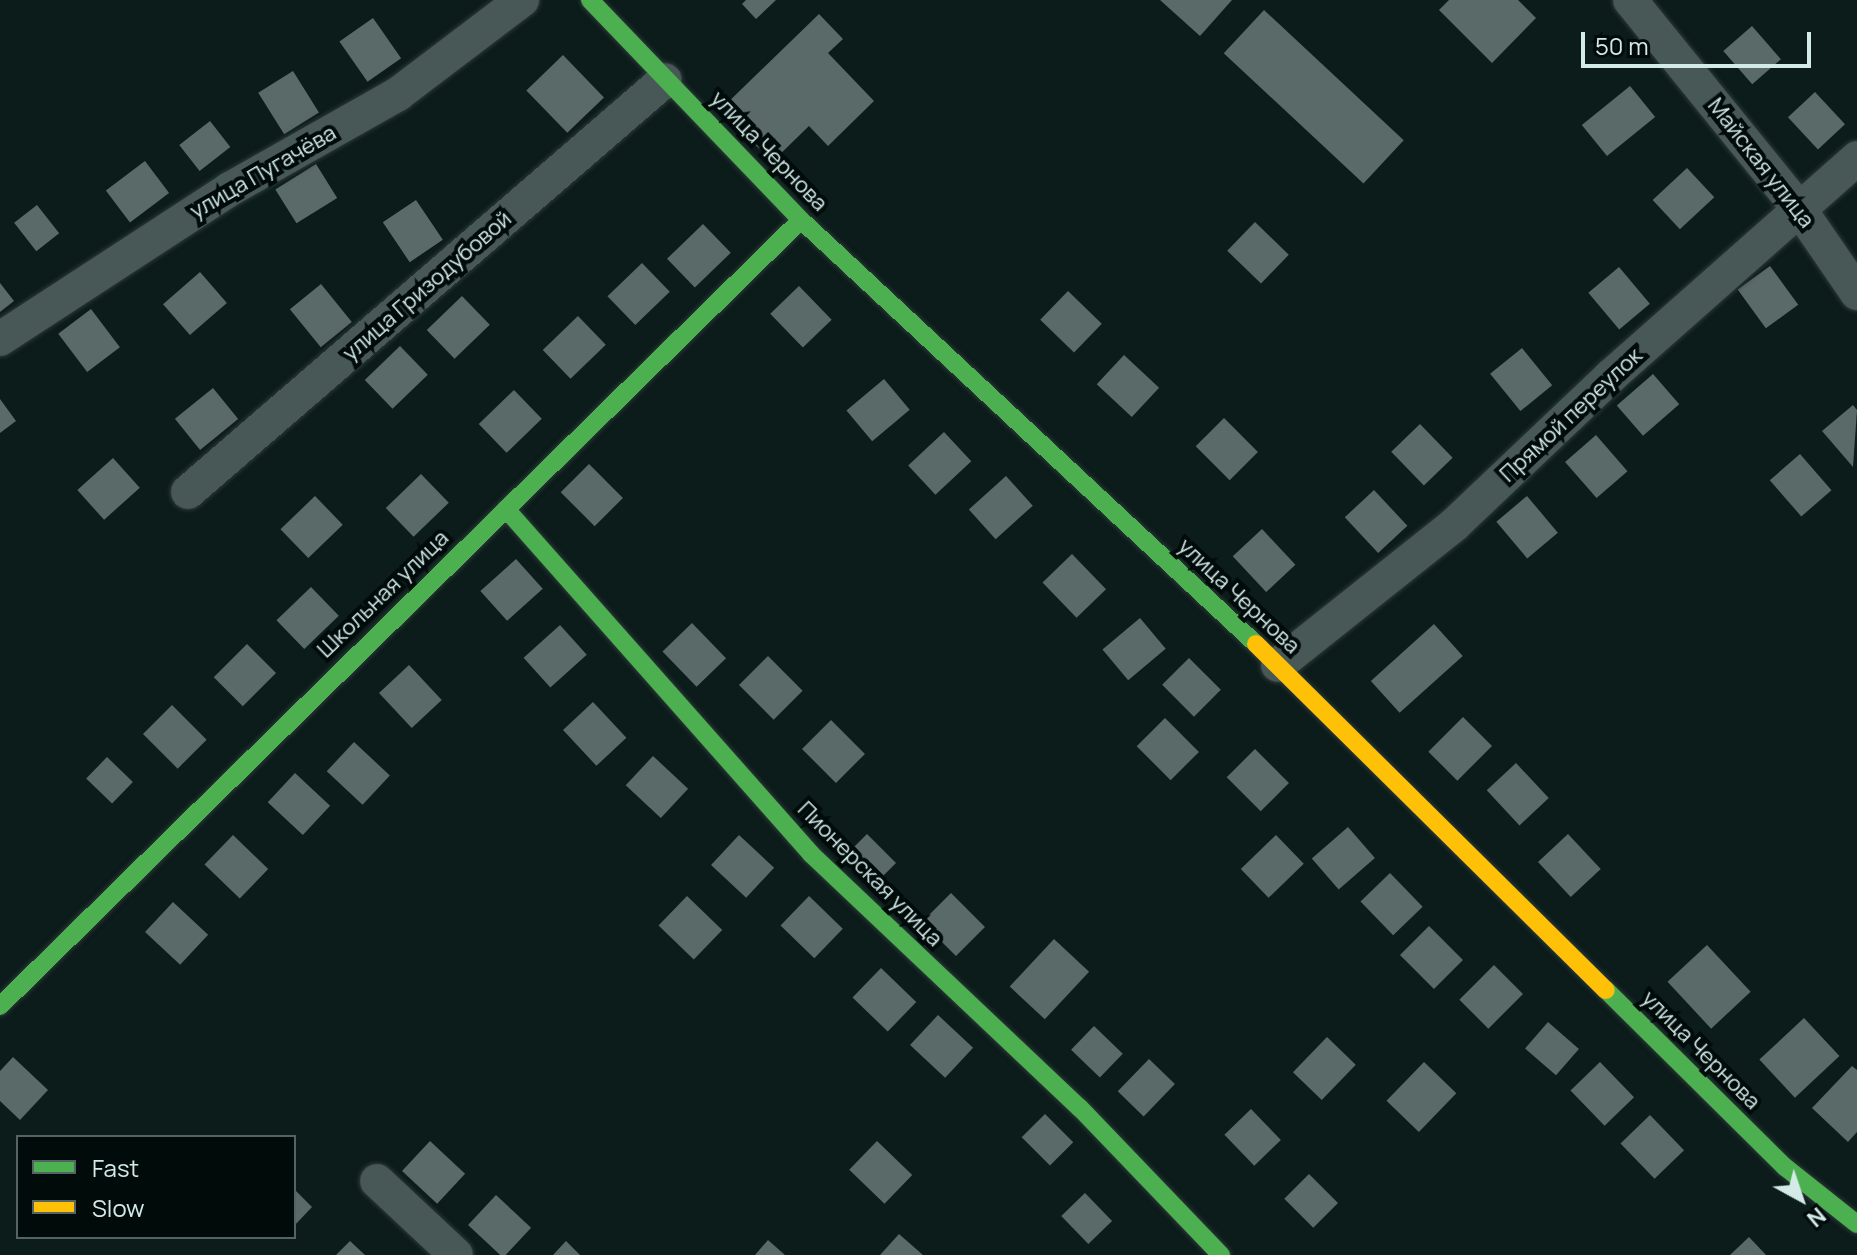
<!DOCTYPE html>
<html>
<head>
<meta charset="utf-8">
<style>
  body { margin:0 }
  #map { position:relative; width:1857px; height:1255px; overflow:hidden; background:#0b1c1b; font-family:Manrope,sans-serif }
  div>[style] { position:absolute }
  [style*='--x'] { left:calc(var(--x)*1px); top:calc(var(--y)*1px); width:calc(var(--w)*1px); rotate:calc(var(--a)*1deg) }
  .building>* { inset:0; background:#5a6a69; transform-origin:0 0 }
  .roads { filter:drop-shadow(0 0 2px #2c3837) drop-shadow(0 0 2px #2c3837) }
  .street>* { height:34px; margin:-17px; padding:0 17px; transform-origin:17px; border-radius:17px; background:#485856 }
  .fast>* { height:18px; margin:-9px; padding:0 9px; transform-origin:9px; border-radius:9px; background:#4caf50 }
  .slow>* { height:18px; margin:-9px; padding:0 9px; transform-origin:9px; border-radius:9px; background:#ffc107 }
  span { translate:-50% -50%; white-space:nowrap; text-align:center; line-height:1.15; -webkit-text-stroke:8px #000b0a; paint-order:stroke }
  .street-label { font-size:22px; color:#d3eae7 }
  .legend { position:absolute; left:16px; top:1135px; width:280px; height:104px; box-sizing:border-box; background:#000b0a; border:2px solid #546462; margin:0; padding:10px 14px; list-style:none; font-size:24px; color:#d3eae7 }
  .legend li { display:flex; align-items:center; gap:16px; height:40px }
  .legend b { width:40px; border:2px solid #546462 }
  .north { position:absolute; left:1761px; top:1159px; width:80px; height:80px; -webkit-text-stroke:6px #000b0a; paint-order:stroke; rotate:140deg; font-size:22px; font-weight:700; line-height:32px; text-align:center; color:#d3eae7 }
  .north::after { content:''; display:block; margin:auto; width:28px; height:36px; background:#d3eae7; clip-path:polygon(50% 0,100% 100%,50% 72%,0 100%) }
  .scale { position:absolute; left:1581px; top:32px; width:230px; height:36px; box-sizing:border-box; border:4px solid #d3eae7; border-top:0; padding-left:10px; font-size:24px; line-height:28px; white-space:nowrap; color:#d3eae7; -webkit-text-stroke:6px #000b0a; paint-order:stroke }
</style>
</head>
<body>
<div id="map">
  <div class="building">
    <div style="clip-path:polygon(746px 0,776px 0,756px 19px,742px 4px)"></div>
    <div style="clip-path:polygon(1160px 0,1232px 0,1200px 36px)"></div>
    <div style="clip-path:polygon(1449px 0,1518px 0,1536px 18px,1492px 63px,1439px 10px)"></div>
    <div style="left:1264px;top:10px;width:191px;height:59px;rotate:43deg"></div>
    <div style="clip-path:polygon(819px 14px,843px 39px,828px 53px,874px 101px,828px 146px,809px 126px,772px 162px,721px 109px)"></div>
    <div style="left:373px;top:18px;width:49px;height:41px;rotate:55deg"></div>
    <div style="left:1752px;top:26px;width:44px;height:38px;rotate:49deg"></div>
    <div style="left:563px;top:55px;width:59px;height:51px;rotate:46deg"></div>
    <div style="left:293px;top:71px;width:49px;height:41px;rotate:58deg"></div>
    <div style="left:1630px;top:86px;width:40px;height:62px;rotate:51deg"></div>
    <div style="left:1815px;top:92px;width:44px;height:37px;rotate:47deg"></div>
    <div style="left:210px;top:121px;width:33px;height:39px;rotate:52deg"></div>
    <div style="left:145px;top:161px;width:40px;height:49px;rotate:53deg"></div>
    <div style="left:316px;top:164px;width:40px;height:48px;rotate:58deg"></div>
    <div style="left:1687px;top:168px;width:40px;height:47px;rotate:47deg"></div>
    <div style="left:416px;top:200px;width:48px;height:40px;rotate:56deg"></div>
    <div style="left:37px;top:205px;width:36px;height:29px;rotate:52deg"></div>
    <div style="left:1255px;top:222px;width:47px;height:40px;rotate:44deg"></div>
    <div style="left:703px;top:224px;width:40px;height:50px;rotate:46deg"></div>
    <div style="left:642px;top:263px;width:40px;height:48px;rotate:46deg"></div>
    <div style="left:1770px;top:266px;width:48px;height:40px;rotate:54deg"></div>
    <div style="left:1619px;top:267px;width:48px;height:40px;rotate:50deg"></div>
    <div style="left:200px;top:272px;width:41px;height:49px;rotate:49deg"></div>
    <div style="clip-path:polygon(0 283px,14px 301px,0 312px)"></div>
    <div style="left:321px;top:284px;width:49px;height:40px;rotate:51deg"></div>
    <div style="left:799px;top:286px;width:47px;height:40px;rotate:46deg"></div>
    <div style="left:1068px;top:291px;width:47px;height:40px;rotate:44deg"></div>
    <div style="left:462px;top:296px;width:40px;height:49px;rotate:46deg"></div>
    <div style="left:91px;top:309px;width:48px;height:41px;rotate:53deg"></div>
    <div style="left:578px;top:316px;width:40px;height:49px;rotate:46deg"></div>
    <div style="left:400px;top:346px;width:40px;height:49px;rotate:46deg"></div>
    <div style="left:1522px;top:348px;width:48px;height:41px;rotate:51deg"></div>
    <div style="left:1124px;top:355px;width:48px;height:40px;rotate:43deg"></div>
    <div style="left:1653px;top:374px;width:40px;height:48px;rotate:49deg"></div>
    <div style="left:884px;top:379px;width:40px;height:49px;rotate:50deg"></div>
    <div style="left:213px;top:388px;width:40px;height:49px;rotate:51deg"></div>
    <div style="left:514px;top:390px;width:40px;height:49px;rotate:46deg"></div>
    <div style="clip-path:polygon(0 399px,16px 421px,0 433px)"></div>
    <div style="clip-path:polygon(1853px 405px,1857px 410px,1853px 467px,1822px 431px)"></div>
    <div style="left:1224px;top:418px;width:48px;height:40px;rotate:45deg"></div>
    <div style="left:1420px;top:424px;width:47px;height:40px;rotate:46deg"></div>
    <div style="left:944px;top:432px;width:40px;height:49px;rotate:47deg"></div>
    <div style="left:1596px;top:435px;width:48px;height:41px;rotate:49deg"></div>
    <div style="left:1800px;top:454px;width:48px;height:40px;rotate:49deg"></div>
    <div style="left:113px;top:458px;width:40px;height:48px;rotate:48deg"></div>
    <div style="left:589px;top:464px;width:48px;height:40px;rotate:45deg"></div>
    <div style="left:421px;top:474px;width:40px;height:49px;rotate:46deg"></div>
    <div style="left:1006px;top:476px;width:40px;height:50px;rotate:48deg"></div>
    <div style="left:1374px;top:490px;width:49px;height:40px;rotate:47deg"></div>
    <div style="left:315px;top:496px;width:40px;height:48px;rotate:46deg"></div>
    <div style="left:1527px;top:496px;width:48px;height:40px;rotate:50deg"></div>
    <div style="left:1262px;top:529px;width:49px;height:40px;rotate:47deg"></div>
    <div style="left:1072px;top:554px;width:49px;height:41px;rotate:46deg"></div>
    <div style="left:516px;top:559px;width:40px;height:48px;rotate:48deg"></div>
    <div style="left:311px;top:587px;width:40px;height:48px;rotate:46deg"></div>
    <div style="left:1140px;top:618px;width:40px;height:49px;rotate:50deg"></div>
    <div style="left:692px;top:623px;width:49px;height:41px;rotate:46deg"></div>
    <div style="left:1434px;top:624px;width:43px;height:85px;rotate:48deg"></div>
    <div style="left:560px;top:625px;width:40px;height:49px;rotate:48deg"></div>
    <div style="left:247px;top:644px;width:41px;height:47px;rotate:45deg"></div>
    <div style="left:768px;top:656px;width:49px;height:41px;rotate:45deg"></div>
    <div style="left:1189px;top:658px;width:45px;height:38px;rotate:45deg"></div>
    <div style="left:409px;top:665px;width:48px;height:41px;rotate:47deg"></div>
    <div style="left:593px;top:702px;width:49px;height:41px;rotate:47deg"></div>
    <div style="left:172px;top:705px;width:49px;height:41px;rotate:45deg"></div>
    <div style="left:1463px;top:717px;width:41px;height:49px;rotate:45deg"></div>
    <div style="left:1165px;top:718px;width:48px;height:40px;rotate:45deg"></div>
    <div style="left:831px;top:720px;width:48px;height:41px;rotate:45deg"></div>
    <div style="left:354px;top:742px;width:49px;height:40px;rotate:43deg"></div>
    <div style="left:1255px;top:749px;width:48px;height:40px;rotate:45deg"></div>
    <div style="left:653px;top:756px;width:48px;height:40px;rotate:43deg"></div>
    <div style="left:107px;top:757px;width:36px;height:30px;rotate:44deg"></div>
    <div style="left:1516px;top:763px;width:48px;height:40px;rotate:47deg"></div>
    <div style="left:295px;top:773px;width:48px;height:40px;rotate:43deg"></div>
    <div style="left:1348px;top:827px;width:41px;height:48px;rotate:49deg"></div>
    <div style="left:867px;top:834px;width:41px;height:34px;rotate:45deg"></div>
    <div style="left:1568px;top:834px;width:48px;height:41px;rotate:47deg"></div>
    <div style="left:233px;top:835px;width:49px;height:41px;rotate:44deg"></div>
    <div style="left:739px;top:835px;width:48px;height:41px;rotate:43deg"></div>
    <div style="left:1276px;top:835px;width:40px;height:49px;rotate:46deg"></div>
    <div style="left:1390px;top:873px;width:47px;height:41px;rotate:46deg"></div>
    <div style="left:951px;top:893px;width:48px;height:41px;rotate:45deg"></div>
    <div style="left:687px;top:896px;width:49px;height:41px;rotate:44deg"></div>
    <div style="left:809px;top:896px;width:47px;height:41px;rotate:44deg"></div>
    <div style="left:173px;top:902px;width:48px;height:41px;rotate:43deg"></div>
    <div style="left:1429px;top:926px;width:48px;height:41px;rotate:45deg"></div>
    <div style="left:1054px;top:939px;width:48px;height:65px;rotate:43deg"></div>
    <div style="left:1707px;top:945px;width:64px;height:54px;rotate:47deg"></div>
    <div style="left:1494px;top:965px;width:41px;height:49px;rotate:45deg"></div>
    <div style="left:881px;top:968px;width:49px;height:41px;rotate:44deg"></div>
    <div style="left:938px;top:1015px;width:48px;height:41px;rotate:43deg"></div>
    <div style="left:1804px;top:1018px;width:52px;height:61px;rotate:47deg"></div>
    <div style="left:1548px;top:1022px;width:41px;height:35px;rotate:41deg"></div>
    <div style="left:1094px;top:1026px;width:40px;height:33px;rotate:44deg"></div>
    <div style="left:1327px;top:1037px;width:40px;height:49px;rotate:44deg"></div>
    <div style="clip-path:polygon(13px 1057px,48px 1090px,20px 1120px,0 1101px,0 1071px)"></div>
    <div style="left:1149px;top:1059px;width:36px;height:45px;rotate:44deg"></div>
    <div style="left:1424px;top:1062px;width:45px;height:54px;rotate:44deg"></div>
    <div style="left:1600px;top:1062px;width:49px;height:41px;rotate:46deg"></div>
    <div style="clip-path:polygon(1852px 1066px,1857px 1070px,1857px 1132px,1848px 1142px,1812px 1108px)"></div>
    <div style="left:1251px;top:1109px;width:43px;height:37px;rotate:46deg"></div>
    <div style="left:1045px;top:1114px;width:40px;height:33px;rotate:45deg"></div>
    <div style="left:1650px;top:1115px;width:49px;height:41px;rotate:46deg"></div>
    <div style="left:430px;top:1141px;width:48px;height:41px;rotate:43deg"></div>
    <div style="left:877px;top:1141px;width:49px;height:40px;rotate:44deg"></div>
    <div style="left:1309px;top:1174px;width:41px;height:35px;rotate:45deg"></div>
    <div style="clip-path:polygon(294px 1189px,312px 1207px,294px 1226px)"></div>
    <div style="left:1085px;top:1193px;width:39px;height:33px;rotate:46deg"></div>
    <div style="left:496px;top:1195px;width:48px;height:41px;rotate:43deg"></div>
    <div style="clip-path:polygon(899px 1234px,923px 1255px,880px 1255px)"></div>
    <div style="clip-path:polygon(1749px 1237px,1766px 1255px,1730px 1255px)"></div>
    <div style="clip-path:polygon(768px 1240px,785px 1255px,755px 1255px)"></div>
    <div style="clip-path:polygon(350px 1241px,365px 1255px,336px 1255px)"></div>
    <div style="clip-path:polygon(566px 1241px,580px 1255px,553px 1255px)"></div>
  </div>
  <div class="roads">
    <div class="street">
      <div style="--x:1630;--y:0;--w:270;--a:51"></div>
      <div style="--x:1800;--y:210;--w:101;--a:55.5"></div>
      <div style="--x:0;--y:339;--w:275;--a:-33.1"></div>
      <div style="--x:230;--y:189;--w:193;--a:-29.5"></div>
      <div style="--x:398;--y:94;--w:156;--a:-37.2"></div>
      <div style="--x:188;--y:492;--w:630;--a:-40.82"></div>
      <div style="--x:1278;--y:665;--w:225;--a:-38.5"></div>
      <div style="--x:1454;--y:525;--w:216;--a:-43.5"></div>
      <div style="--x:1611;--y:376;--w:329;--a:-41.5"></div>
      <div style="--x:377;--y:1181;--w:108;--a:43.1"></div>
    </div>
    <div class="fast">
      <div style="--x:590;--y:0;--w:305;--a:46.2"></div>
      <div style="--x:801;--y:220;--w:622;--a:42.98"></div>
      <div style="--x:506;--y:509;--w:460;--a:48.5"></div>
      <div style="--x:811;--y:854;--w:370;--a:43.4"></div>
      <div style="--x:1080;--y:1108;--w:204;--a:46.2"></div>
      <div style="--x:1606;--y:990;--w:252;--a:44.7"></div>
      <div style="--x:1785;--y:1167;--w:92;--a:38.4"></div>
      <div style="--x:0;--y:1006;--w:1122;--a:-44.46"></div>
    </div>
    <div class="slow">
      <div style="--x:1256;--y:644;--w:492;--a:44.7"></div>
    </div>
  </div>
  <div class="street-label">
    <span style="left:769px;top:151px;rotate:46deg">улица Чернова</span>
    <span style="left:1761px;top:163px;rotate:52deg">Майская улица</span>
    <span style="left:263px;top:172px;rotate:-30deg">улица Пугачёва</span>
    <span style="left:427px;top:286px;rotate:-41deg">улица Гризодубовой</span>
    <span style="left:1571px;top:415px;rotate:-43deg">Прямой переулок</span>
    <span style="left:383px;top:594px;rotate:-44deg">Школьная улица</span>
    <span style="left:1239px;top:596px;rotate:43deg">улица Чернова</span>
    <span style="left:870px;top:874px;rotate:45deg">Пионерская улица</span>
    <span style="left:1701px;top:1050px;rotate:45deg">улица Чернова</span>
  </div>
  <ul class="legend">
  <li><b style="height:10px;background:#4caf50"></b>Fast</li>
  <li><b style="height:10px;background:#ffc107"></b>Slow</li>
  </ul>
  <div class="north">N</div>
  <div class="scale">50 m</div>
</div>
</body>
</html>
